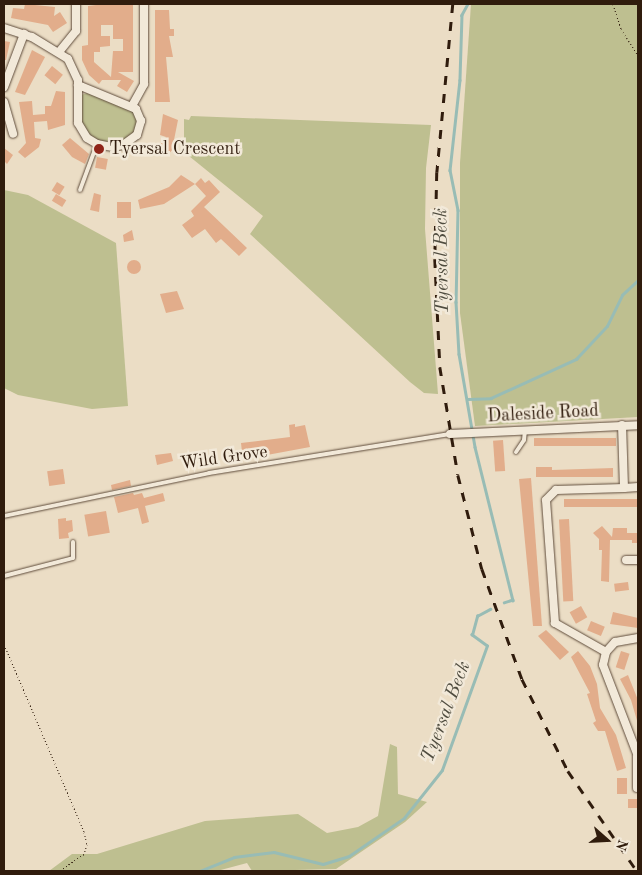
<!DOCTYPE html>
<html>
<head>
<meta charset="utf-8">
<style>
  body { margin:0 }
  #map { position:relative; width:642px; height:875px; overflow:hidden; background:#ebddc5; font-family:"Old Standard TT",serif }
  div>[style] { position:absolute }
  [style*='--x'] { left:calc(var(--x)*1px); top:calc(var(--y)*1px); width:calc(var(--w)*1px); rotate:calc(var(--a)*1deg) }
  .green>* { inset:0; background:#bebf90 }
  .stream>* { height:2.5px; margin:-1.25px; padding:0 1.25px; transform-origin:1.25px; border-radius:1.25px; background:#98bcb5 }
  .building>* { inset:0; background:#e2ad8b; transform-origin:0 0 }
  .round { border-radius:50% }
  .path>* { height:1px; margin-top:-0.5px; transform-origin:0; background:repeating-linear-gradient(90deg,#301c0d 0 1px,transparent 0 3.5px) }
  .roads { filter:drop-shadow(0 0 1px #5f4c3b) drop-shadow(0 0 1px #5f4c3b) }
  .service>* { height:4px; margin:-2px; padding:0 2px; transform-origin:2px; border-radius:2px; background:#f2e9d9 }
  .minor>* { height:8px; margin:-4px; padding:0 4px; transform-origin:4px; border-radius:4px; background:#f2e9d9 }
  .rail>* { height:2.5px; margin-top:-1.25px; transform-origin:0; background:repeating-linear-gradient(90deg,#301c0d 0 9px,transparent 0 18px) }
  .dots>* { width:14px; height:14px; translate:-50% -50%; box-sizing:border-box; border:2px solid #f2e9d9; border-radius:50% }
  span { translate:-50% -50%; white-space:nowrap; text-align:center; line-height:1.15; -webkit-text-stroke:5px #f2e9d9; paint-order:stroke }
  .poi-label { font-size:18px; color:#301c0d }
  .left { translate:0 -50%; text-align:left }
  .street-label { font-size:18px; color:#301c0d }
  .water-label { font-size:19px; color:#4f4c3f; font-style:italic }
  .frame { position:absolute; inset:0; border:5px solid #301c0d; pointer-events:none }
  .north { position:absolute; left:582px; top:815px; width:50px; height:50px; -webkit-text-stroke:4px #f2e9d9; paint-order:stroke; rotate:109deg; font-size:14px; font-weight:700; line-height:20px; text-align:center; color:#301c0d }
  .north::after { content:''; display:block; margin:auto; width:18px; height:22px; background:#301c0d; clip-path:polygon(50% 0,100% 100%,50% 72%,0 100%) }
</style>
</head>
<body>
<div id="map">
  <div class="green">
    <div style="clip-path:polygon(471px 4px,638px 4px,638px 417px,475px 426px,460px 313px,460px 163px)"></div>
    <div style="clip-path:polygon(87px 93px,132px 109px,138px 119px,134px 132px,126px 140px,114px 144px,98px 141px,89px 135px,80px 122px,81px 95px)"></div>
    <div style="clip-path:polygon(191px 116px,431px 125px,426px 168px,425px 229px,438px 394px,424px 393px,410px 382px,250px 234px,263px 216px,184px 152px,184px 119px,189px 120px)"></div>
    <div style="clip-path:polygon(4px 190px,28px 195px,116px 243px,128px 406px,92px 409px,18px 395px,4px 388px)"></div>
    <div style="clip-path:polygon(390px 744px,397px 747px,398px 794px,427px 802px,405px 822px,336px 869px,252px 871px,247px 863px,217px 871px,49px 871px,72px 854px,97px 854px,205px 821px,298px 814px,327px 833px,358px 827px,378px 816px)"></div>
  </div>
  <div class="stream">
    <div style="--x:468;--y:4;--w:13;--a:119"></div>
    <div style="--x:462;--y:15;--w:65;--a:91.8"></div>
    <div style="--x:460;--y:80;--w:91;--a:96.3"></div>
    <div style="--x:450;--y:170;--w:41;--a:78.7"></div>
    <div style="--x:458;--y:210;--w:92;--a:91.2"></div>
    <div style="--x:456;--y:302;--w:52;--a:86.7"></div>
    <div style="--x:459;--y:354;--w:94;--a:80.2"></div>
    <div style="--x:475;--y:447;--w:158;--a:76.1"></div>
    <div style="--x:513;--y:600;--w:9;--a:162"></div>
    <div style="--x:468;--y:399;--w:23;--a:-2"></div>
    <div style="--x:491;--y:398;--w:94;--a:-24.6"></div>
    <div style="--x:576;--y:359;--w:45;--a:-46.8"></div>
    <div style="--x:607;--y:326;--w:34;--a:-64"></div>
    <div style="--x:622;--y:295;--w:22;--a:-43"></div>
    <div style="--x:200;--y:871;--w:37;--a:-22"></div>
    <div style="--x:234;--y:857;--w:40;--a:-7.1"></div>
    <div style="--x:274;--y:852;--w:50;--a:13.8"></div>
    <div style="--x:323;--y:864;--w:27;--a:-17"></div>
    <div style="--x:349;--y:856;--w:67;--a:-34.6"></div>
    <div style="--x:404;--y:818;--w:61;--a:-51.6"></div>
    <div style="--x:442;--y:770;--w:132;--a:-70.1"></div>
    <div style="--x:487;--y:646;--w:19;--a:-144"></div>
    <div style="--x:472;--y:635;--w:20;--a:-75"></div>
    <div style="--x:477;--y:616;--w:15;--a:-28"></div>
  </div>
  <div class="building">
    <div style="clip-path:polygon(25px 4px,55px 7px,54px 16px,60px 12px,67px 23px,53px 32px,48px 25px,11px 18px,13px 8px,24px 9px)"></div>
    <div style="clip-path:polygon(evenodd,104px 4px,133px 4px,133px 72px,118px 72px,134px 81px,127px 92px,117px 86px,121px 80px,102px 80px,99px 84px,89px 75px,82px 60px,82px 46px,88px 45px,88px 6px,104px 4px,101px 25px,113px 25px,113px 39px,123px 39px,123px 51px,113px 51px,111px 77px,94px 62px,94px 52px,100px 52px,100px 47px,110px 46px,110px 36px,101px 36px,101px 25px)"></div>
    <div style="clip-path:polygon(155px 10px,169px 10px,170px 29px,174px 29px,174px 36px,169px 36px,173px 57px,166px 57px,170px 102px,155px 102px)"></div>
    <div style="clip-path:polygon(4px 41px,10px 42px,6px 60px,4px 60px)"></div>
    <div style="clip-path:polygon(32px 50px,45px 57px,25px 95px,15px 92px)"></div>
    <div style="left:52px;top:66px;width:14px;height:12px;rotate:39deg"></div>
    <div style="clip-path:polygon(56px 91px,65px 92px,65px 125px,48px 130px,47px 121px,34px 122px,35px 138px,41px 139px,39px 147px,25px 158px,18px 152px,26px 143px,19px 102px,32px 101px,33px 115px,45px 114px,45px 106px,51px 106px)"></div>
    <div style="clip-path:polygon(163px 114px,178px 120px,172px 150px,167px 156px,157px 148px,166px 137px,160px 135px)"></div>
    <div style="clip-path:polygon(70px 138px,89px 154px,85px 164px,72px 157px,62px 145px)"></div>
    <div style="clip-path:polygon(4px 148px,13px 155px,7px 164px,4px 161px)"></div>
    <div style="left:97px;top:157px;width:11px;height:11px;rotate:10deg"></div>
    <div style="clip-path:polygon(181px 175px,195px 184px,164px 204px,140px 209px,138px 200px,169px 187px)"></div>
    <div style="clip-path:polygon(201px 178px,205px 183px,209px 180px,220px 192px,204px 207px,247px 248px,239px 256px,221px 239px,216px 243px,205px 229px,192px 238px,182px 225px,194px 216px,191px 211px,206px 196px,195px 184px)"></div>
    <div style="left:57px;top:182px;width:9px;height:10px;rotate:32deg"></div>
    <div style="clip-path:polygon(94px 193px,101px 195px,99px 212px,90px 210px)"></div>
    <div style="left:56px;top:194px;width:12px;height:8px;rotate:31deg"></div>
    <div style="left:117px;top:202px;width:14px;height:16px"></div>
    <div style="clip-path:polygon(132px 230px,134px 240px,124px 242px,123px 235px)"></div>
    <div class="round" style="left:127px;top:260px;width:14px;height:14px"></div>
    <div style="clip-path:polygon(177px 291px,184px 309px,166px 313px,160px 294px)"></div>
    <div style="clip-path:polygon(295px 424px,295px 427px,305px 425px,310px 447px,267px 455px,262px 454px,262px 450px,242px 452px,241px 443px,290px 437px,289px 425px)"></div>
    <div style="left:534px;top:438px;width:82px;height:8px"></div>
    <div style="left:503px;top:440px;width:31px;height:10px;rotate:86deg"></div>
    <div style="clip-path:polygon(171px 453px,173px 461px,157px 465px,155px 455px)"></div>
    <div style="clip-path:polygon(536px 467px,552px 467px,552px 470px,613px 468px,613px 477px,536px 477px)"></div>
    <div style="left:63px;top:469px;width:15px;height:16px;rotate:82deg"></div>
    <div style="clip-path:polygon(531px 478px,542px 626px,533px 626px,519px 479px)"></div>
    <div style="clip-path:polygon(130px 480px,131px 486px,112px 490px,111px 485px)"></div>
    <div style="clip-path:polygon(133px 493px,134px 495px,142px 493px,144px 498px,163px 493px,165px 501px,145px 506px,149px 522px,142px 524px,138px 508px,118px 513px,114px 497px)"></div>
    <div style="left:638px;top:499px;width:8px;height:74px;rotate:90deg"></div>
    <div style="left:106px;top:511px;width:22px;height:22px;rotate:80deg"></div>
    <div style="clip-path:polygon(66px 518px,66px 521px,72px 520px,73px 531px,68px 533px,69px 538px,59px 539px,58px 519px)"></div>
    <div style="left:569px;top:519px;width:82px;height:10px;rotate:87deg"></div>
    <div style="clip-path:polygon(602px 526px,612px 537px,613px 528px,627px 528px,627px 533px,638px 533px,638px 543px,632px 543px,632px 540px,610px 540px,609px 582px,601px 581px,602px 550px,599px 550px,599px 539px,593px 533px)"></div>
    <div style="left:628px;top:582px;width:8px;height:14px;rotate:83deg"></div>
    <div style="left:581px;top:606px;width:13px;height:13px;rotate:61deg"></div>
    <div style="clip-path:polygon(613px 612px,638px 618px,638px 628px,610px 624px)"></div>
    <div style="left:591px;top:621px;width:15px;height:10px;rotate:23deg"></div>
    <div style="clip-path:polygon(546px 630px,569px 652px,560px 660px,538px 636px)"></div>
    <div style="clip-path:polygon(578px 651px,590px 666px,597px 684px,600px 708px,616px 735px,626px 768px,617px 771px,605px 731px,598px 731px,593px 723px,596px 721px,587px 694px,590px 693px,571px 657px)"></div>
    <div style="left:621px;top:651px;width:9px;height:17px;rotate:18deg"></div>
    <div style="clip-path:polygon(628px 675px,638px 700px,638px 724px,631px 700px,620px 679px)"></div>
    <div style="left:617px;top:778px;width:10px;height:16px"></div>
    <div style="left:638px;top:799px;width:9px;height:10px;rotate:90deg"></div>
  </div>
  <div class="path">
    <div style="--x:613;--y:4;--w:26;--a:72"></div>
    <div style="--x:621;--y:29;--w:31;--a:57"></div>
    <div style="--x:4;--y:644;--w:204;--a:66.9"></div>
    <div style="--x:84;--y:832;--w:12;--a:76"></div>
    <div style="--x:87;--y:844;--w:10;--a:107"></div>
    <div style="--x:84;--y:854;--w:30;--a:146"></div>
  </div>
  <div class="roads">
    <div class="service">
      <div style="--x:80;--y:190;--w:49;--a:-69.7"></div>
      <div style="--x:516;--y:452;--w:14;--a:-56"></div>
      <div style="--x:524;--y:440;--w:9;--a:-84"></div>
      <div style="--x:4;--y:516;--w:209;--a:-11.8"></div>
      <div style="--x:209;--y:473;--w:244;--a:-9.2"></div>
      <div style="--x:4;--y:576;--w:71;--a:-14.6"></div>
      <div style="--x:73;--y:558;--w:16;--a:-90"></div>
    </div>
    <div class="minor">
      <div style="--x:4;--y:28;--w:29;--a:18"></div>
      <div style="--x:32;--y:37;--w:42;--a:31.4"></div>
      <div style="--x:68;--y:59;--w:23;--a:65"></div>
      <div style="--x:78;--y:80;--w:43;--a:90"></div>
      <div style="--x:78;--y:123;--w:17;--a:59"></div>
      <div style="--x:87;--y:138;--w:12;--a:31"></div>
      <div style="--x:97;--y:144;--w:16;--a:11"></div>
      <div style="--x:113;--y:147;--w:10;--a:-11"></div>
      <div style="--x:123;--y:145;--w:17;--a:-36"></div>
      <div style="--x:137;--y:135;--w:15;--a:-74"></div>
      <div style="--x:141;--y:121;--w:13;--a:-113"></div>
      <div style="--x:136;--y:109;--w:63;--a:-157.5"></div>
      <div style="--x:59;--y:52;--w:27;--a:-51"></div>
      <div style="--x:76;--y:31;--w:27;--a:-90"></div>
      <div style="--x:4;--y:87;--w:57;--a:-69.3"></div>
      <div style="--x:4;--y:102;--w:33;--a:74"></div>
      <div style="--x:132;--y:106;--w:25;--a:-61"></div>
      <div style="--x:144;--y:84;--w:80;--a:-90"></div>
      <div style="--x:450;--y:434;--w:188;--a:-2.7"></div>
      <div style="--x:624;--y:488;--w:14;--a:-4"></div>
      <div style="--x:626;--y:560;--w:12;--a:0"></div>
      <div style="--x:638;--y:638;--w:23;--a:170"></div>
      <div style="--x:615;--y:642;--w:13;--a:132"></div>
      <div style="--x:606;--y:652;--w:13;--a:103"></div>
      <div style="--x:603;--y:665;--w:97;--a:69"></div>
      <div style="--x:606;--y:652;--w:59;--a:-150.4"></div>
      <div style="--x:555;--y:623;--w:123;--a:-94.2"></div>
      <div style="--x:546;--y:500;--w:14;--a:-45"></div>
      <div style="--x:556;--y:490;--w:68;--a:-1.7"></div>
      <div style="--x:624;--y:488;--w:63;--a:-91.8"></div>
      <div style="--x:637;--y:756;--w:32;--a:90"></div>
    </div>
  </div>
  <div class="rail">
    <div style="--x:453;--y:4;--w:169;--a:95.4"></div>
    <div style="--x:437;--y:172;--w:87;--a:91.3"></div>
    <div style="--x:435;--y:259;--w:108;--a:87.3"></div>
    <div style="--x:440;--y:367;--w:109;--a:80.5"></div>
    <div style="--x:458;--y:475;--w:97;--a:75.7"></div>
    <div style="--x:482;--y:569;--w:117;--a:70"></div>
    <div style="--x:522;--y:679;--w:103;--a:63.4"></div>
    <div style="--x:568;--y:771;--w:121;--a:55.4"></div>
  </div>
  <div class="dots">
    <div style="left:99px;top:149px;background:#8f2418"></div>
  </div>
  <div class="poi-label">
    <span class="left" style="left:109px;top:149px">Tyersal Crescent</span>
  </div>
  <div class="street-label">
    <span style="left:543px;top:414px;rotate:-3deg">Daleside Road</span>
    <span style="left:224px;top:458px;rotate:-8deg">Wild Grove</span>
  </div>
  <div class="water-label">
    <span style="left:443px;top:261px;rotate:-91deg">Tyersal Beck</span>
    <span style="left:447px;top:712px;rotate:-69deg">Tyersal Beck</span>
  </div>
  <div class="frame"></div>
  <div class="north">N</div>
</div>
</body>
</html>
